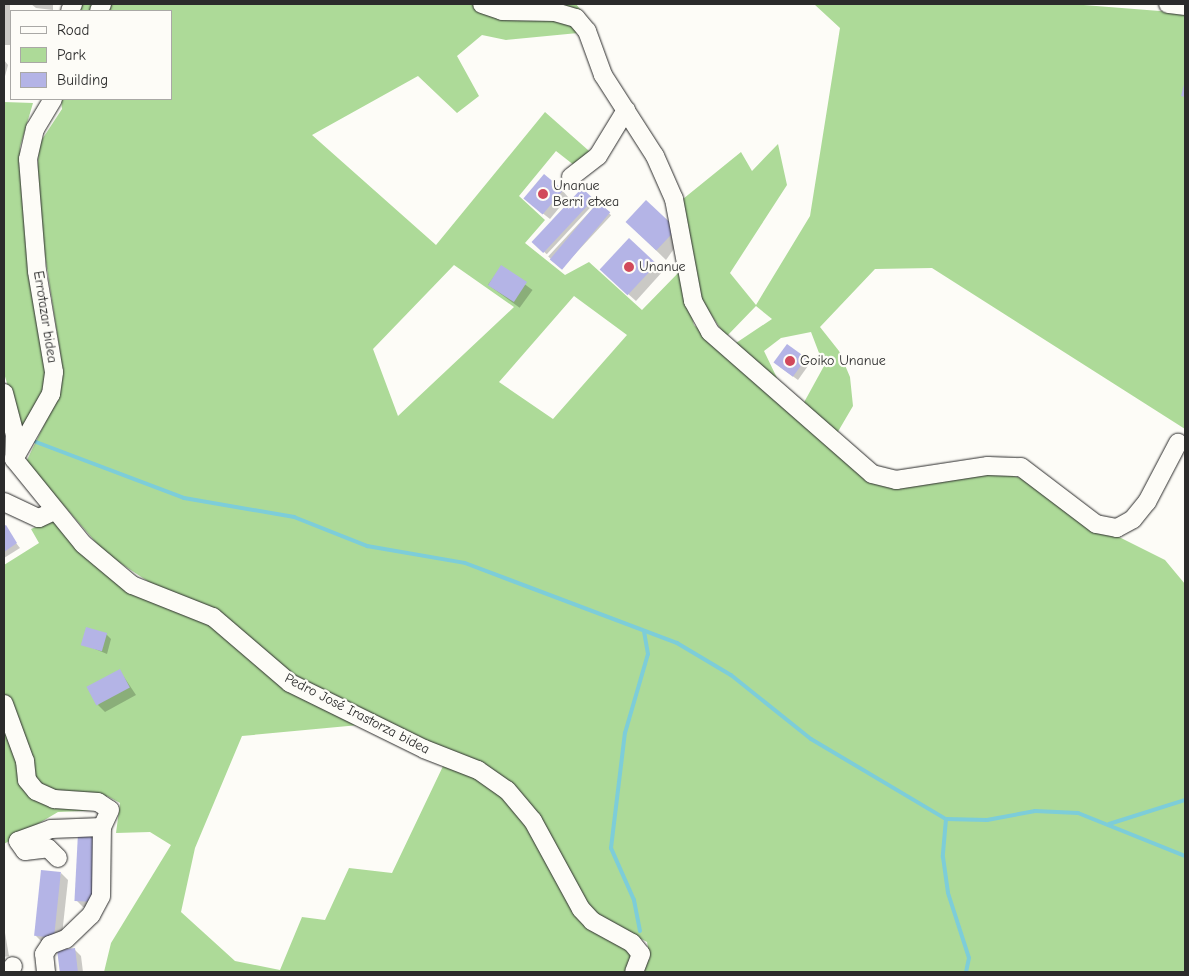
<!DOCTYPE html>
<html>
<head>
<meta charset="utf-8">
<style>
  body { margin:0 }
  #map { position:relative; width:1189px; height:976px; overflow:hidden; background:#fdfcf7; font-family:"Comic Neue",sans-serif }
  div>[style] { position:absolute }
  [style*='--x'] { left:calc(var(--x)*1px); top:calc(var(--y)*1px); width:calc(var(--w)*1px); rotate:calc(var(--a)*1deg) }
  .green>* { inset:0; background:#adda98 }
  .shadow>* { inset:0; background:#0003; transform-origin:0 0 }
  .stream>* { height:4px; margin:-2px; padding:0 2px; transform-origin:2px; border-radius:2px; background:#7dcdd9 }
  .building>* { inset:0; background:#b4b4e6; transform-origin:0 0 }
  .roads { filter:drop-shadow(0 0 1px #2b2b2b) drop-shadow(0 0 1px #2b2b2b) }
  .minor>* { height:18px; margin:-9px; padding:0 9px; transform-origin:9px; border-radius:9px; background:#fdfcf7 }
  .dots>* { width:14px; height:14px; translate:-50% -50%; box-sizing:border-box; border:2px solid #fdfcf7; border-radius:50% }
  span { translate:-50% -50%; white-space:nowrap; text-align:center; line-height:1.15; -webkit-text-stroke:4.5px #fdfcf7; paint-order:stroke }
  .poi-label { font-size:14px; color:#2b2b2b }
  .left { translate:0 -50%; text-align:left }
  .street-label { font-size:14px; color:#2b2b2b }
  .frame { position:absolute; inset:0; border:5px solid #2b2b2b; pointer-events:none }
  .legend { position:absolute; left:10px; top:10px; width:162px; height:90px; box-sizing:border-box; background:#fdfcf7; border:1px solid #a9a8a5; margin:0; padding:6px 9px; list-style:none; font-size:15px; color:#2b2b2b }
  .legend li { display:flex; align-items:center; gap:10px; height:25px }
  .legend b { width:25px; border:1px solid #a9a8a5 }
</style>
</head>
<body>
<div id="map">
  <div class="green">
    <div style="clip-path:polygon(evenodd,81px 4px,576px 4px,593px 25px,578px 33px,506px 40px,482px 35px,457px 56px,479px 96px,457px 113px,418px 76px,312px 135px,436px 245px,545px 112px,597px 158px,584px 173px,556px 151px,519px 196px,545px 220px,525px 243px,565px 275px,589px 262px,642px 310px,680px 271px,694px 325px,758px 384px,890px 487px,1001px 473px,1033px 481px,1101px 534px,1117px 536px,1165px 560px,1185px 584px,1185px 972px,640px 972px,650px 958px,647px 942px,590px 912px,542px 823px,424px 744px,288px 674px,105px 553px,26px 462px,59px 394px,61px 358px,36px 198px,39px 144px,62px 109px,61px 99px,171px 99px,171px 11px,78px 11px,81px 4px,454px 265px,514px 307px,398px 416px,373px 349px,454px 265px,81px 4px,574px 296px,627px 335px,553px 419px,499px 382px,574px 296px)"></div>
    <div style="clip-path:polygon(814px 4px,1071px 4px,1185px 13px,1185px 429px,932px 268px,875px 269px,820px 327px,839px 351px,850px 377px,853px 406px,836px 435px,802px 406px,824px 366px,811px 332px,781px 338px,764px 351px,777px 378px,771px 383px,733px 345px,772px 319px,756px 306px,726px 337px,700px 298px,683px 199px,741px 152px,752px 171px,778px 144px,787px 185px,730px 273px,756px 305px,810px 216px,840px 28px)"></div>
    <div style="clip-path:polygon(4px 102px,33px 103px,20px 147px,22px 197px,29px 265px,43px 328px,46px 387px,28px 425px,20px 428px,4px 373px)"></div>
    <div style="clip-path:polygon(53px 519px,183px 612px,224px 633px,359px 725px,242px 736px,195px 848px,181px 912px,235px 961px,280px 970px,302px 917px,325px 920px,349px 868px,392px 873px,445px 762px,485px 779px,522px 816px,575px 911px,633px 954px,628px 972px,104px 972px,111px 943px,171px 845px,150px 832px,116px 833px,120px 803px,107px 796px,104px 810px,58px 812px,4px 844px,4px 565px,39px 543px,31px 529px)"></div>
  </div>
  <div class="shadow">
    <div style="left:4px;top:4px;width:6px;height:41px"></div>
    <div style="clip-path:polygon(31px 4px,53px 4px,53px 10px,36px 8px)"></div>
    <div style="clip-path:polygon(4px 60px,8px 65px,4px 80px)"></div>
    <div style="clip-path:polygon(562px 190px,568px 197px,550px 219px,532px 205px)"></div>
    <div style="left:582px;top:190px;width:18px;height:71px;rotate:43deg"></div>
    <div style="left:598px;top:203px;width:18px;height:73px;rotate:43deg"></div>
    <div style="clip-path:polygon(633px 228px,683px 236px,666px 260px)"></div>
    <div style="clip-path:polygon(629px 240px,663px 271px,636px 301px,608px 276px)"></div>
    <div style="left:501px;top:267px;width:39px;height:22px;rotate:36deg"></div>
    <div style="clip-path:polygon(787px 346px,810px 363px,798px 380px,780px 367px)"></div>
    <div style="clip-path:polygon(4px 528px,20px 548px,4px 558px)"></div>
    <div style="clip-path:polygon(106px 634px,111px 639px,107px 654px,83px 644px)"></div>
    <div style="clip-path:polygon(120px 671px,136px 695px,105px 712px,98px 705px)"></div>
    <div style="clip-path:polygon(79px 835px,102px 908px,83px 907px,76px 900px)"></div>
    <div style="clip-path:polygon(61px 873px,68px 880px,61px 944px,42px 942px,36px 936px)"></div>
    <div style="clip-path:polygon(4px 927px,9px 956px,4px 957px)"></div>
    <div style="clip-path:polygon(74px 949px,81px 956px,83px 972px,61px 972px,58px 951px)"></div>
  </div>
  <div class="stream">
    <div style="--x:36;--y:442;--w:158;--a:20.7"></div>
    <div style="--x:184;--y:498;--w:112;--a:9.8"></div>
    <div style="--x:294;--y:517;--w:79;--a:21.7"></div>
    <div style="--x:367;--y:546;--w:99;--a:9.8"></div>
    <div style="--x:465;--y:563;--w:227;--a:20.7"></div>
    <div style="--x:677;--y:643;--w:63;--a:30.7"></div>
    <div style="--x:731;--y:675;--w:102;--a:38.7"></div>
    <div style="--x:811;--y:739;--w:157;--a:30.7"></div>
    <div style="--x:946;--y:819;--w:41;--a:1.4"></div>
    <div style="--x:987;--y:820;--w:49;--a:-10.6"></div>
    <div style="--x:1035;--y:811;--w:43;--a:2.7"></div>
    <div style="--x:1078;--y:813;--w:115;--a:21.9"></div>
    <div style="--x:946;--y:819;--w:38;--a:95"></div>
    <div style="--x:943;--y:857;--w:36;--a:82"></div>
    <div style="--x:948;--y:893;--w:68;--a:72.1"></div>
    <div style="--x:969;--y:958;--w:14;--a:102"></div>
    <div style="--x:1109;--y:824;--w:80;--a:-17.5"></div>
    <div style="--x:640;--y:931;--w:32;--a:-101"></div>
    <div style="--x:634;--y:900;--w:57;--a:-113.9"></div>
    <div style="--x:611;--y:848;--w:116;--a:-83.1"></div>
    <div style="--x:625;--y:733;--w:82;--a:-73.8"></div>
    <div style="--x:648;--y:654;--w:22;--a:-100"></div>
  </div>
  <div class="building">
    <div style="clip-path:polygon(1185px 81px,1185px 97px,1181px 96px)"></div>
    <div style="left:544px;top:174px;width:25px;height:32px;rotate:40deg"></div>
    <div style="left:582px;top:188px;width:16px;height:74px;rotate:43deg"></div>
    <div style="left:646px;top:200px;width:42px;height:30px;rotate:43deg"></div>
    <div style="left:598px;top:202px;width:16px;height:75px;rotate:40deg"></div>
    <div style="left:629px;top:238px;width:38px;height:43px;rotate:43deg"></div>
    <div style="left:501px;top:265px;width:31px;height:24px;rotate:33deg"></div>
    <div style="left:787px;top:344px;width:24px;height:23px;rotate:36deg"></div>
    <div style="clip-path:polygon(6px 525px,17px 543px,4px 552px,4px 526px)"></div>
    <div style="left:86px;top:627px;width:22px;height:19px;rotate:16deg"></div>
    <div style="left:120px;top:669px;width:21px;height:38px;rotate:62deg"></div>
    <div style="left:78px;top:833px;width:21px;height:68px;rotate:3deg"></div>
    <div style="left:41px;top:870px;width:20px;height:66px;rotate:6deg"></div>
    <div style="left:75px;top:948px;width:24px;height:18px;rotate:83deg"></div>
  </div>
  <div class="roads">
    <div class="minor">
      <div style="--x:482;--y:4;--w:21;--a:19"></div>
      <div style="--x:502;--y:11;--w:53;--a:1.1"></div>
      <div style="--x:555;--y:12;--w:22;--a:16"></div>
      <div style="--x:576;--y:18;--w:17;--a:50"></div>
      <div style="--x:587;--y:31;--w:47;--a:70"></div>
      <div style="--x:603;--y:75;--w:96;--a:57.3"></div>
      <div style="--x:655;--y:156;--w:47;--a:66.2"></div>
      <div style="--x:674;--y:199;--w:104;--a:79.4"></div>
      <div style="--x:693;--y:301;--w:35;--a:61"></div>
      <div style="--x:710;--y:332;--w:215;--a:41.2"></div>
      <div style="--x:872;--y:474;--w:25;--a:14"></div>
      <div style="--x:896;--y:480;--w:93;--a:-8.7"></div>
      <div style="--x:988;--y:466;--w:33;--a:2"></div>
      <div style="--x:1021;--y:467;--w:94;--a:37.2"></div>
      <div style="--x:1096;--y:524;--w:21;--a:11"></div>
      <div style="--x:1117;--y:528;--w:18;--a:-29"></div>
      <div style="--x:1133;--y:519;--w:22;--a:-51"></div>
      <div style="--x:1147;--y:502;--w:67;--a:-62.3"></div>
      <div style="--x:1168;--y:4;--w:17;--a:7"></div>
      <div style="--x:70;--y:11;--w:8;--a:-67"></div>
      <div style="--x:99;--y:11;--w:8;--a:-67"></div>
      <div style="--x:571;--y:177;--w:34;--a:-38"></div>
      <div style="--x:598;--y:156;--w:54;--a:-58.7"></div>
      <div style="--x:4;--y:393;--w:43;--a:75.3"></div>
      <div style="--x:15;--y:435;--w:24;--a:92"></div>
      <div style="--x:14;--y:459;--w:109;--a:50.9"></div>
      <div style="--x:83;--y:544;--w:64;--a:39.9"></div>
      <div style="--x:132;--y:585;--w:87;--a:21.6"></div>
      <div style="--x:213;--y:617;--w:101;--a:40.6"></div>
      <div style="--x:290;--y:683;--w:149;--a:26.2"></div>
      <div style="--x:424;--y:749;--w:58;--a:21.3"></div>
      <div style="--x:478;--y:770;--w:35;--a:35"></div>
      <div style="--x:507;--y:790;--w:40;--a:50"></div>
      <div style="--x:533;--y:821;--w:100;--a:61.4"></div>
      <div style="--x:581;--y:909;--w:16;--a:47"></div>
      <div style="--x:592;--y:921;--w:46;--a:28.8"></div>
      <div style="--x:632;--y:943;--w:14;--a:51"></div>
      <div style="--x:641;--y:954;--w:19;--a:111"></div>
      <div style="--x:14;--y:459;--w:75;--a:-60.4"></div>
      <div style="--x:51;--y:394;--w:22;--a:-82"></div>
      <div style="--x:54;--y:372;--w:102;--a:-99.6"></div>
      <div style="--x:37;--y:271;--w:112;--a:-94.6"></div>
      <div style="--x:28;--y:159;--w:31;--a:-77"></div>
      <div style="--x:35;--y:129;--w:35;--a:-59"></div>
      <div style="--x:4;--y:502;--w:38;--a:25"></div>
      <div style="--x:39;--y:518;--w:17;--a:-25"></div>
      <div style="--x:4;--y:704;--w:61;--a:69.8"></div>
      <div style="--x:25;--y:761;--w:19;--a:84"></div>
      <div style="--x:27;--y:780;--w:14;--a:51"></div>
      <div style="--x:36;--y:791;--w:20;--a:24"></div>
      <div style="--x:54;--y:799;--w:44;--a:3.9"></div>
      <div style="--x:98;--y:802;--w:14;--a:34"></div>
      <div style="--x:110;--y:810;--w:19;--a:115"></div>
      <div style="--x:102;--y:827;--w:51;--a:177.8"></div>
      <div style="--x:51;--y:829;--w:35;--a:160"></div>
      <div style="--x:18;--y:841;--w:12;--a:55"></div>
      <div style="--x:25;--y:851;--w:23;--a:-7"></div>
      <div style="--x:48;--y:848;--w:14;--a:45"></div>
      <div style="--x:9;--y:972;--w:7;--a:-56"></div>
      <div style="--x:46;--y:972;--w:18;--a:-96"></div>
      <div style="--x:44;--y:954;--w:11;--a:-56"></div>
      <div style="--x:50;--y:945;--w:17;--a:-21"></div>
      <div style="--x:66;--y:939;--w:35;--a:-44"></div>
      <div style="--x:91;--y:915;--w:21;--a:-62"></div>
      <div style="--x:101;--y:896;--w:69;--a:-89.2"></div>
    </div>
  </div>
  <div class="dots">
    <div style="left:543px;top:194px;background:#d1495b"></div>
    <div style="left:629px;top:267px;background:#d1495b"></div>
    <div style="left:790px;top:361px;background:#d1495b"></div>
  </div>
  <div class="poi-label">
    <span class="left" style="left:553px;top:194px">Unanue<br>Berri etxea</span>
    <span class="left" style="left:639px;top:267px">Unanue</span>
    <span class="left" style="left:800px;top:361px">Goiko Unanue</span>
  </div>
  <div class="street-label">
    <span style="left:45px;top:317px;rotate:81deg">Errotazar bidea</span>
    <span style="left:357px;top:714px;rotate:27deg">Pedro José Irastorza bidea</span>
  </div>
  <div class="frame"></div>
  <ul class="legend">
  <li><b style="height:6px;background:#fdfcf7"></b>Road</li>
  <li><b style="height:14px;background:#adda98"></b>Park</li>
  <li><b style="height:14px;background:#b4b4e6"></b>Building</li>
  </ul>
</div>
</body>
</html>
